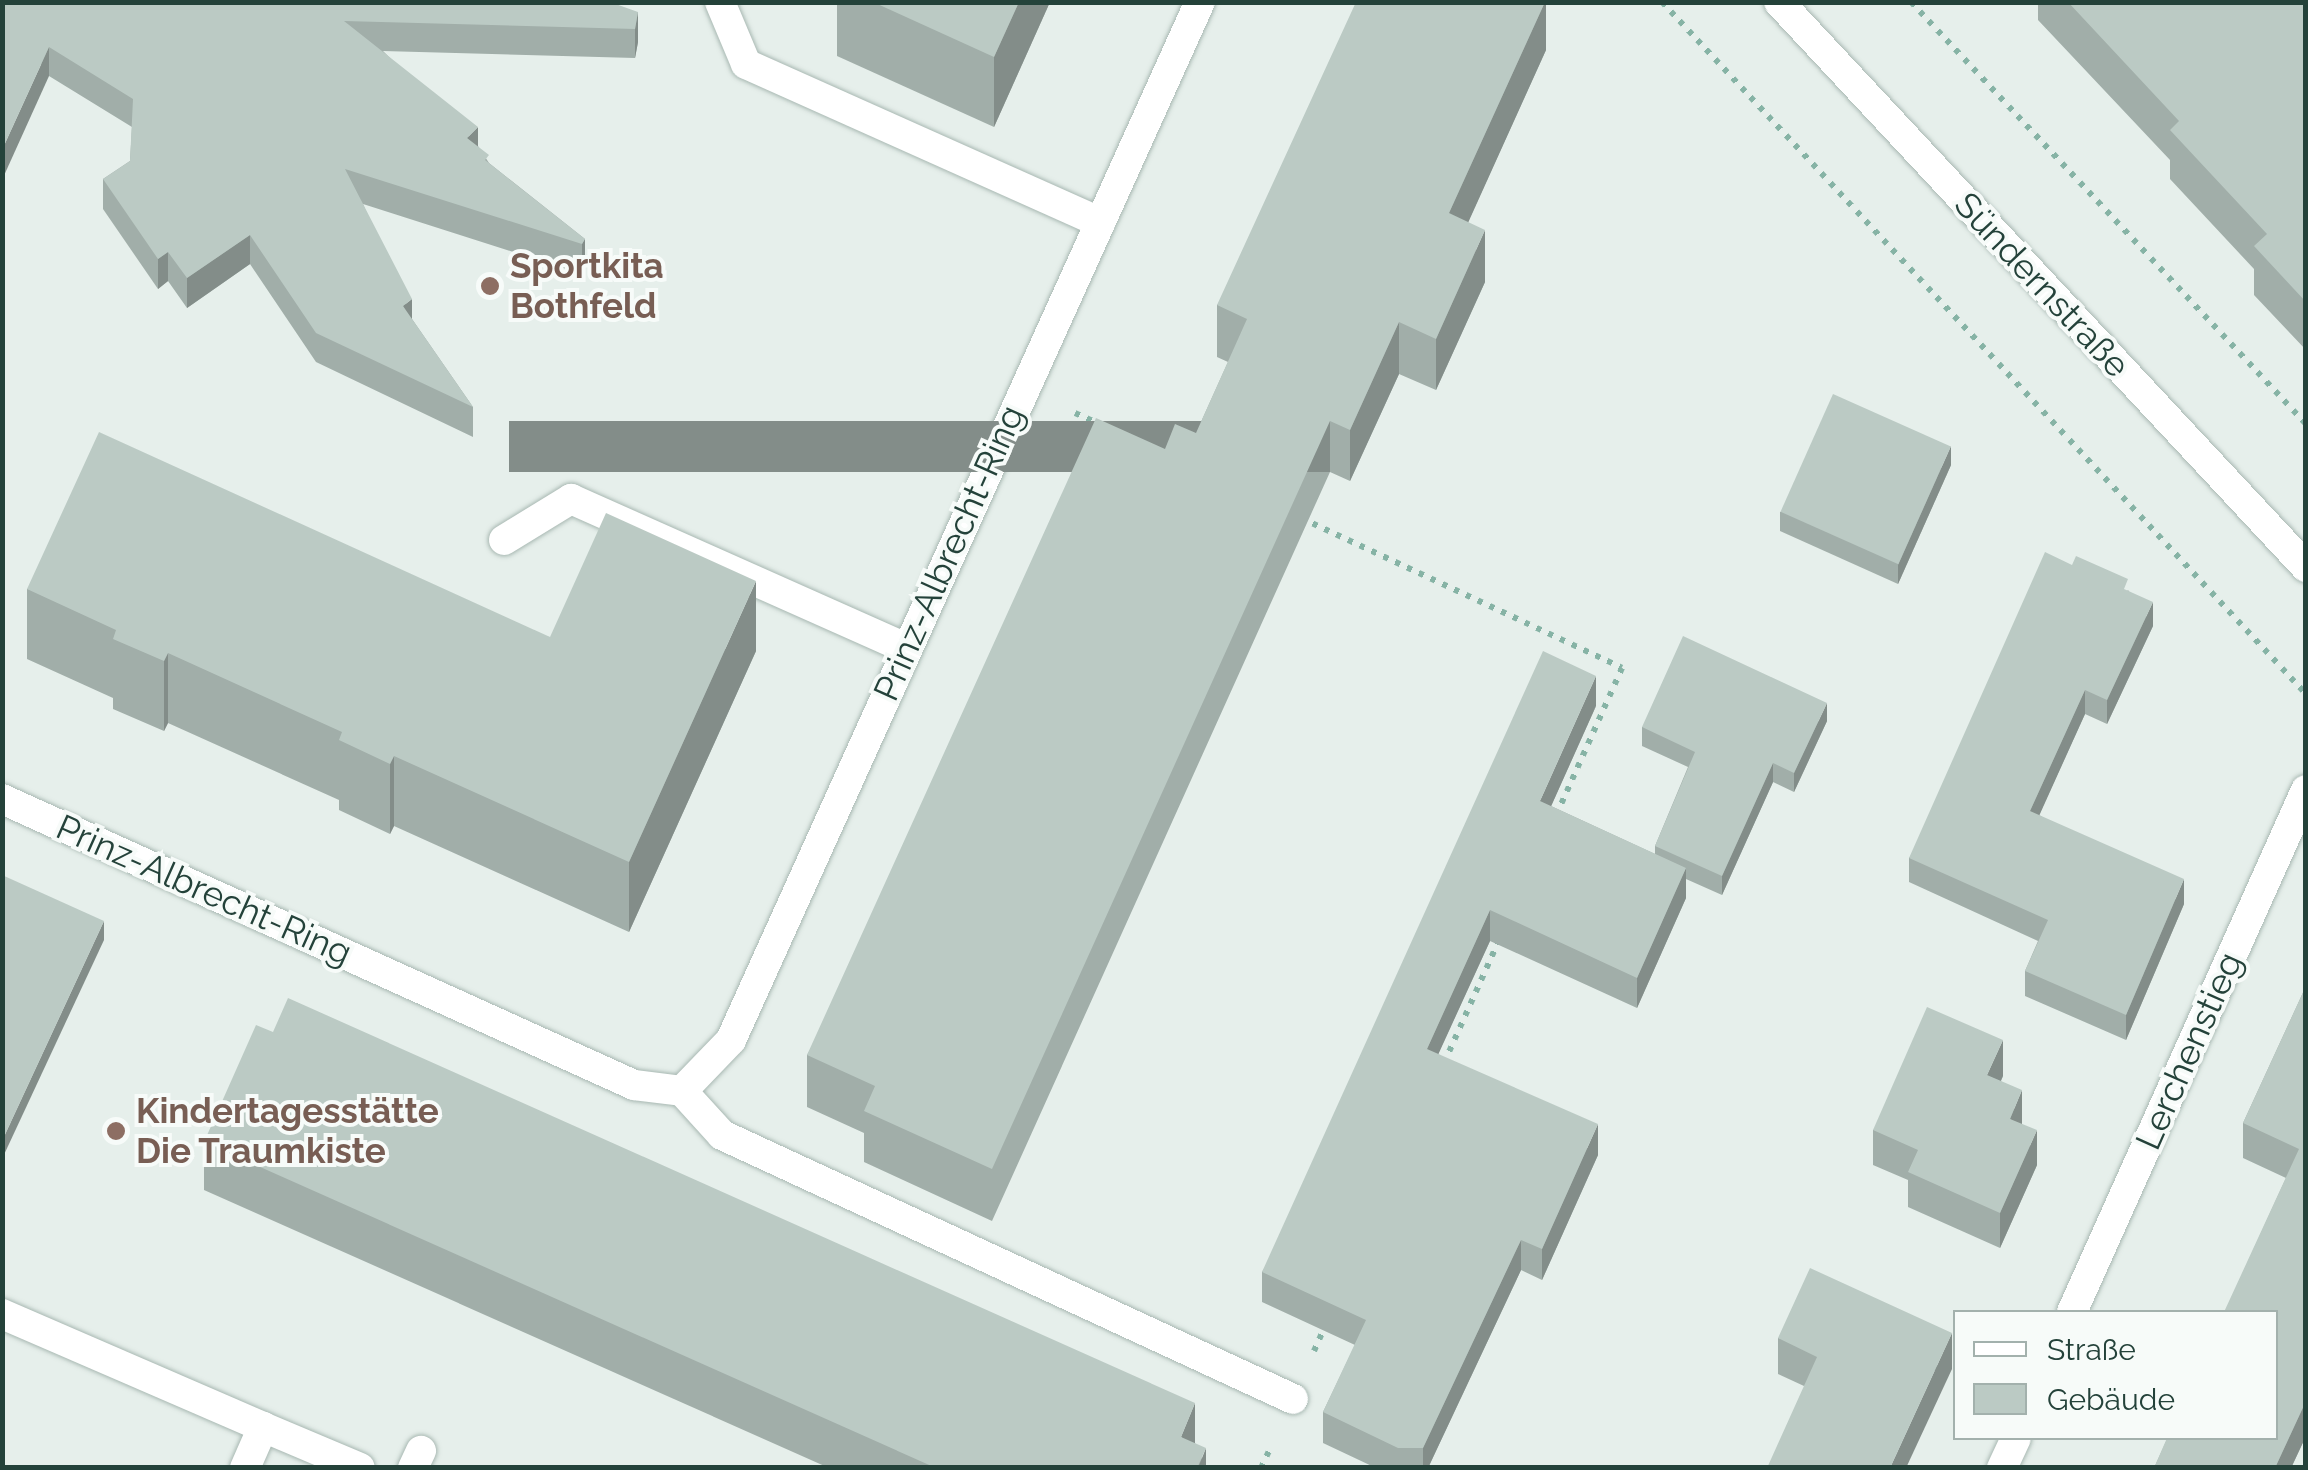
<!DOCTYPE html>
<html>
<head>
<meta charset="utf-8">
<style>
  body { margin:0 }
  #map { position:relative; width:2308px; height:1470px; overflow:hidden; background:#e6efeb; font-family:Raleway,sans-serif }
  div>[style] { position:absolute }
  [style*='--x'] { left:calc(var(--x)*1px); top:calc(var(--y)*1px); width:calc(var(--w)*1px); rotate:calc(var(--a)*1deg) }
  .path>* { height:6px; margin-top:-3px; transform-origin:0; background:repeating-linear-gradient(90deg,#86b3a5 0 5px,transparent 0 13px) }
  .roads { filter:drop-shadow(0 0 2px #a8b8b2) drop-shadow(0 0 2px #a8b8b2) }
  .lane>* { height:30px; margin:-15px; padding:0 15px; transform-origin:15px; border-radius:15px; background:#fff }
  .street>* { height:30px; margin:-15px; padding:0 15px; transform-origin:15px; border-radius:15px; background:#fff }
  .secondary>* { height:30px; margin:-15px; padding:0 15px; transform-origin:15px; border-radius:15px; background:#fff }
  .wall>* { inset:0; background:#a1aea9 }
  .shaded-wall>* { inset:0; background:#838d89; transform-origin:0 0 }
  .building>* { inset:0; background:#bbcac4; transform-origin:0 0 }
  .dots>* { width:28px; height:28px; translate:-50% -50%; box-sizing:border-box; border:5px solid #f7fbf9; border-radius:50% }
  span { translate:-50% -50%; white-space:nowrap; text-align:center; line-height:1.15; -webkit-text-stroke:8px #f7fbf9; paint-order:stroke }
  .education-label { font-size:35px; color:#785e54; font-weight:700 }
  .left { translate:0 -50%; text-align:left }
  .street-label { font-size:35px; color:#24423a }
  .frame { position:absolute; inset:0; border:5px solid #24423a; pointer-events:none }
  .legend { position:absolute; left:1953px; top:1310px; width:325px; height:130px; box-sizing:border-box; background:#f7fbf9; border:2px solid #a3b1ad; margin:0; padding:12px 18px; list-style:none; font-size:30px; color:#24423a }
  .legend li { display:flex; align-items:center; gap:20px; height:50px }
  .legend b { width:50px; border:2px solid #a3b1ad }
</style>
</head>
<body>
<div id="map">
  <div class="path">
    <div style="--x:1662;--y:2;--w:945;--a:47.06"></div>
    <div style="--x:1911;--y:2;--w:578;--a:46.89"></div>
    <div style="--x:1075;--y:413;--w:27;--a:24"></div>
    <div style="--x:1301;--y:518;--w:354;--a:25"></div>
    <div style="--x:1622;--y:668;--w:159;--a:114.1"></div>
    <div style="--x:1444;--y:1063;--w:137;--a:-65.9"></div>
    <div style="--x:1314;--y:1351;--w:27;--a:-66"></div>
    <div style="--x:1261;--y:1468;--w:21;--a:-65"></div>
  </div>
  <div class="roads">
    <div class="lane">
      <div style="--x:720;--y:2;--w:67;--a:67.2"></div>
      <div style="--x:746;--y:64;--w:388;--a:24.1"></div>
      <div style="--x:504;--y:540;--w:79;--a:-31.5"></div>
      <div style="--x:571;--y:499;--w:367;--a:24"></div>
      <div style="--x:245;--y:1468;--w:45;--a:-66.3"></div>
      <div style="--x:263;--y:1427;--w:105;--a:22.9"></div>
      <div style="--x:413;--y:1468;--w:19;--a:-65"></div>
    </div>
    <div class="street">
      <div style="--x:2;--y:799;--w:694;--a:24.35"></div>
      <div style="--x:634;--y:1085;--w:48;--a:7.1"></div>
      <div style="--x:682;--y:1091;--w:71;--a:-46.1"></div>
      <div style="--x:731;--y:1040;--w:1139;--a:-65.69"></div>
      <div style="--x:682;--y:1091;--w:59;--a:47.7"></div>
      <div style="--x:722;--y:1135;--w:629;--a:24.81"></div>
      <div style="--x:2072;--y:1312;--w:572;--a:-65.85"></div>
      <div style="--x:2;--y:1314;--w:284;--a:23.4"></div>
      <div style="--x:2002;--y:1468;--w:33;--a:-65"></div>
    </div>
    <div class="secondary">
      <div style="--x:1779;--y:2;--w:773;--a:46.99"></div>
    </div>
  </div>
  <div class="wall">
    <div style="clip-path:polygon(2px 2px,638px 12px,638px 42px,635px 58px,383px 51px,478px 146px,489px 163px,585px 239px,585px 268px,582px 274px,363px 204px,412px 319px,473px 407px,473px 437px,316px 362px,250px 264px,187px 308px,168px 281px,158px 289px,103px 209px,103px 179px,130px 161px,132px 127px,49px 76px)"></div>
    <div style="clip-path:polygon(837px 2px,1050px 2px,994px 127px,837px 56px)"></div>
    <div style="clip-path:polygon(1546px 2px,1546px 50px,1468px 222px,1485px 282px,1436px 390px,1399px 374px,1350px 481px,1330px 472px,992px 1221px,864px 1162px,864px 1133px,807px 1107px,807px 1055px,1165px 449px,1196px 433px,1228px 362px,1217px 357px,1217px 305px)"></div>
    <div style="clip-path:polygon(2038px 2px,2306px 2px,2306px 350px,2254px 295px,2254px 269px,2170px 179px,2170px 160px,2038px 20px)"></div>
    <div style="clip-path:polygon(1951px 465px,1898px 584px,1780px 531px,1780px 512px)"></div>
    <div style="clip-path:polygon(27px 589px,550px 637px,756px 651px,629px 932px,394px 826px,390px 834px,339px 810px,339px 800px,168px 723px,164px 731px,113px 709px,113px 698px,27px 659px)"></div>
    <div style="clip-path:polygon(2128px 590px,2153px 626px,2107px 724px,2085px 714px,2039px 815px,2184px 904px,2126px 1040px,2025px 996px,2025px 971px,2038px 941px,1909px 882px,1909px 858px)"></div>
    <div style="clip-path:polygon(1596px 706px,1551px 806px,1655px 854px,1655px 846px,1688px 767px,1642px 746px,1642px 727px,1827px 721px,1794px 792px,1773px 782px,1722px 895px,1686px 879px,1686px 898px,1637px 1008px,1490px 941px,1438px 1054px,1598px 1155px,1542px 1280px,1521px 1270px,1428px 1468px,1376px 1468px,1323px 1443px,1323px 1412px,1355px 1345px,1262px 1302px,1262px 1272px)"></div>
    <div style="clip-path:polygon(2306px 986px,2306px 1436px,2291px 1468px,2154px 1468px,2286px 1178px,2243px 1158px,2243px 1123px)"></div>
    <div style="clip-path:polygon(2003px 1076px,2001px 1081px,2022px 1124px,2037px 1165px,2000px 1248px,1908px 1207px,1908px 1180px,1873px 1165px,1873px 1130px)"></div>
    <div style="clip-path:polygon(204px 1142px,1195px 1443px,1206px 1468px,829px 1468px,204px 1190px)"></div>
    <div style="clip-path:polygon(1778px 1338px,1952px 1369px,1804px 1386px,1778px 1374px)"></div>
  </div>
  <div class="shaded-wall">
    <div style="clip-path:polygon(1019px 2px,1050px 2px,994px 127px,994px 57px)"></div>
    <div style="clip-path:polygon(1545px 2px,1546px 2px,1546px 50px,1449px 265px,1449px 213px)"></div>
    <div style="clip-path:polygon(638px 12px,638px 42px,635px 58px,635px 29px)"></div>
    <div style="clip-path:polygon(49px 47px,49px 76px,2px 180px,2px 150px)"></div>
    <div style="clip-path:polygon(478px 127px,478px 156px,467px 138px)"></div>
    <div style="clip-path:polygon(1485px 230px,1485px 282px,1436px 390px,1436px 339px)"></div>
    <div style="clip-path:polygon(250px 235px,250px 264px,187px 308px,187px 278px)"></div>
    <div style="clip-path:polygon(585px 239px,585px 268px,582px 274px,582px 244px)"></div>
    <div style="clip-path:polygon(168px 252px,168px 281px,158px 289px,158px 259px)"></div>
    <div style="clip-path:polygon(412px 299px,412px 329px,403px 306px)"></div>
    <div style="clip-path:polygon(1399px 322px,1399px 374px,1350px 481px,1350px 430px)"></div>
    <div style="left:1330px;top:421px;width:51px;height:821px;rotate:90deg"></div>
    <div style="clip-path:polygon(1951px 446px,1951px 465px,1898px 584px,1898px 565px)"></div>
    <div style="clip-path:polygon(756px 581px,756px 651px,629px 932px,629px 862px)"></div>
    <div style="clip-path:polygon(2153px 602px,2153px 626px,2107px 724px,2107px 700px)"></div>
    <div style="clip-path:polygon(168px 653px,168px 723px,164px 731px,164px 661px)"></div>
    <div style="clip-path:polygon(1596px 676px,1596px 706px,1540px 831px,1540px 801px)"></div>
    <div style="clip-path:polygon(2085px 690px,2085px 714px,2030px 836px,2030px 811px)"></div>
    <div style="clip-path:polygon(1827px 703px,1827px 721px,1794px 792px,1794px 773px)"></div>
    <div style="clip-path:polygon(394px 756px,394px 826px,390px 834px,390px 764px)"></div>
    <div style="clip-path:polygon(1773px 763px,1773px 782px,1722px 895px,1722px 876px)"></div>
    <div style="clip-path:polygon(1686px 868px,1686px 898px,1637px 1008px,1637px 978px)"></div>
    <div style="clip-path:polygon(2184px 879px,2184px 904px,2126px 1040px,2126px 1015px)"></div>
    <div style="clip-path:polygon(1490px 910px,1490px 941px,1427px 1079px,1427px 1049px)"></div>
    <div style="clip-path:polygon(104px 921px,104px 940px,2px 1159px,2px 1141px)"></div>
    <div style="clip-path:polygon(2003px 1040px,2003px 1076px,1987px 1110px,1987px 1075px)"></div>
    <div style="clip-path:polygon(2022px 1090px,2022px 1126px,2010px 1119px)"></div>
    <div style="clip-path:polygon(1598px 1124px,1598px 1155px,1542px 1280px,1542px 1249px)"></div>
    <div style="clip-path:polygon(2037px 1130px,2037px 1165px,2000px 1248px,2000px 1213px)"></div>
    <div style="clip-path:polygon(1521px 1240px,1521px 1270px,1428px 1468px,1423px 1468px,1423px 1448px)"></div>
    <div style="clip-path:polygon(1952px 1333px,1952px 1369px,1906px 1468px,1890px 1468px)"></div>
    <div style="clip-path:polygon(2306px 1401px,2306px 1436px,2291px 1468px,2275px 1468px)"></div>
    <div style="clip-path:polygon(1195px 1403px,1195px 1450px,1181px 1437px)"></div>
    <div style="clip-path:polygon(1206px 1448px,1206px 1468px,1198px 1468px)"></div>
  </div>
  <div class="building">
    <div style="clip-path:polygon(2px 2px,610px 2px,638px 12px,635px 29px,344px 21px,478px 127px,467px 138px,489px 155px,485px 160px,585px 239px,582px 244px,345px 169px,412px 299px,403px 306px,473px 407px,316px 333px,250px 235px,187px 278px,168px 252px,158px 259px,103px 179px,130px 161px,133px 99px,49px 47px,2px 150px)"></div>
    <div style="clip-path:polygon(873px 2px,1019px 2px,994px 57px)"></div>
    <div style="clip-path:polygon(1356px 2px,1545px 2px,1449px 213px,1485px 230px,1436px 339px,1399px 322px,1350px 430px,1330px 421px,992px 1169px,864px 1111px,875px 1086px,807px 1055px,1096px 418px,1165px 449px,1175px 424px,1196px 433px,1247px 319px,1217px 305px)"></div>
    <div style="clip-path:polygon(2068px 2px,2306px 2px,2306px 302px,2254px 246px,2267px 234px,2170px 130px,2179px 121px)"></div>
    <div style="left:1833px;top:394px;width:129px;height:129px;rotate:24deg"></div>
    <div style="clip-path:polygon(99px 432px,550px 637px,606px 513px,756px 581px,629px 862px,394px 756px,390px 764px,339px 740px,342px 732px,168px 653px,164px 661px,113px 639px,116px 630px,27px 589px)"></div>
    <div style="clip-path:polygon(2045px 552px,2072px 565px,2076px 556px,2128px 579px,2124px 589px,2153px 602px,2107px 700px,2085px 690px,2030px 811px,2184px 879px,2126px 1015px,2025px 971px,2048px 920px,1909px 858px)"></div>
    <div style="clip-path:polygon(1683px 636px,1827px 703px,1794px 773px,1773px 763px,1722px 876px,1655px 846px,1695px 752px,1642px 727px)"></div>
    <div style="clip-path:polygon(1543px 651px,1596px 676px,1540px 801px,1686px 868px,1637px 978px,1490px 910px,1427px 1049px,1598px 1124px,1542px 1249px,1521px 1240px,1423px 1448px,1398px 1448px,1323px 1412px,1366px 1320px,1262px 1272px)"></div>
    <div style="clip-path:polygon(2px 875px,104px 921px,2px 1141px)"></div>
    <div style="clip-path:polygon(2306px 986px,2306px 1401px,2275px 1468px,2154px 1468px,2167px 1438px,2276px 1438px,2276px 1312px,2224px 1312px,2299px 1149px,2243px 1123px)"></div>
    <div style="clip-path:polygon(288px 998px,1195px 1403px,1181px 1437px,1206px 1448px,1198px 1466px,1201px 1468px,936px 1468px,204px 1142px,256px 1025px,273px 1032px)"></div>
    <div style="clip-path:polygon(1927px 1007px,2003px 1040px,1987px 1075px,2022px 1090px,2010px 1119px,2037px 1130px,2000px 1213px,1908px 1172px,1918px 1150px,1873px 1130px)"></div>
    <div style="clip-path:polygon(1810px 1268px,1952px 1333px,1890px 1468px,1767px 1468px,1817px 1357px,1778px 1338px)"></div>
  </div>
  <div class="dots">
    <div style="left:490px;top:286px;background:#8d6e63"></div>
    <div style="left:116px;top:1131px;background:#8d6e63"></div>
  </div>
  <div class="education-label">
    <span class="left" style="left:510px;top:286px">Sportkita<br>Bothfeld</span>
    <span class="left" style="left:136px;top:1131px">Kindertagesstätte<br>Die Traumkiste</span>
  </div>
  <div class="street-label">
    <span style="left:2042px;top:285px;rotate:47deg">Sündernstraße</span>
    <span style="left:949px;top:553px;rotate:-66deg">Prinz-Albrecht-Ring</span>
    <span style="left:204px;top:890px;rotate:24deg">Prinz-Albrecht-Ring</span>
    <span style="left:2189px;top:1051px;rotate:-66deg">Lerchenstieg</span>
  </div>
  <div class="frame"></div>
  <ul class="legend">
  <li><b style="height:12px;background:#fff"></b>Straße</li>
  <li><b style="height:28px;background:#bbcac4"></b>Gebäude</li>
  </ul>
</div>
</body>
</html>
